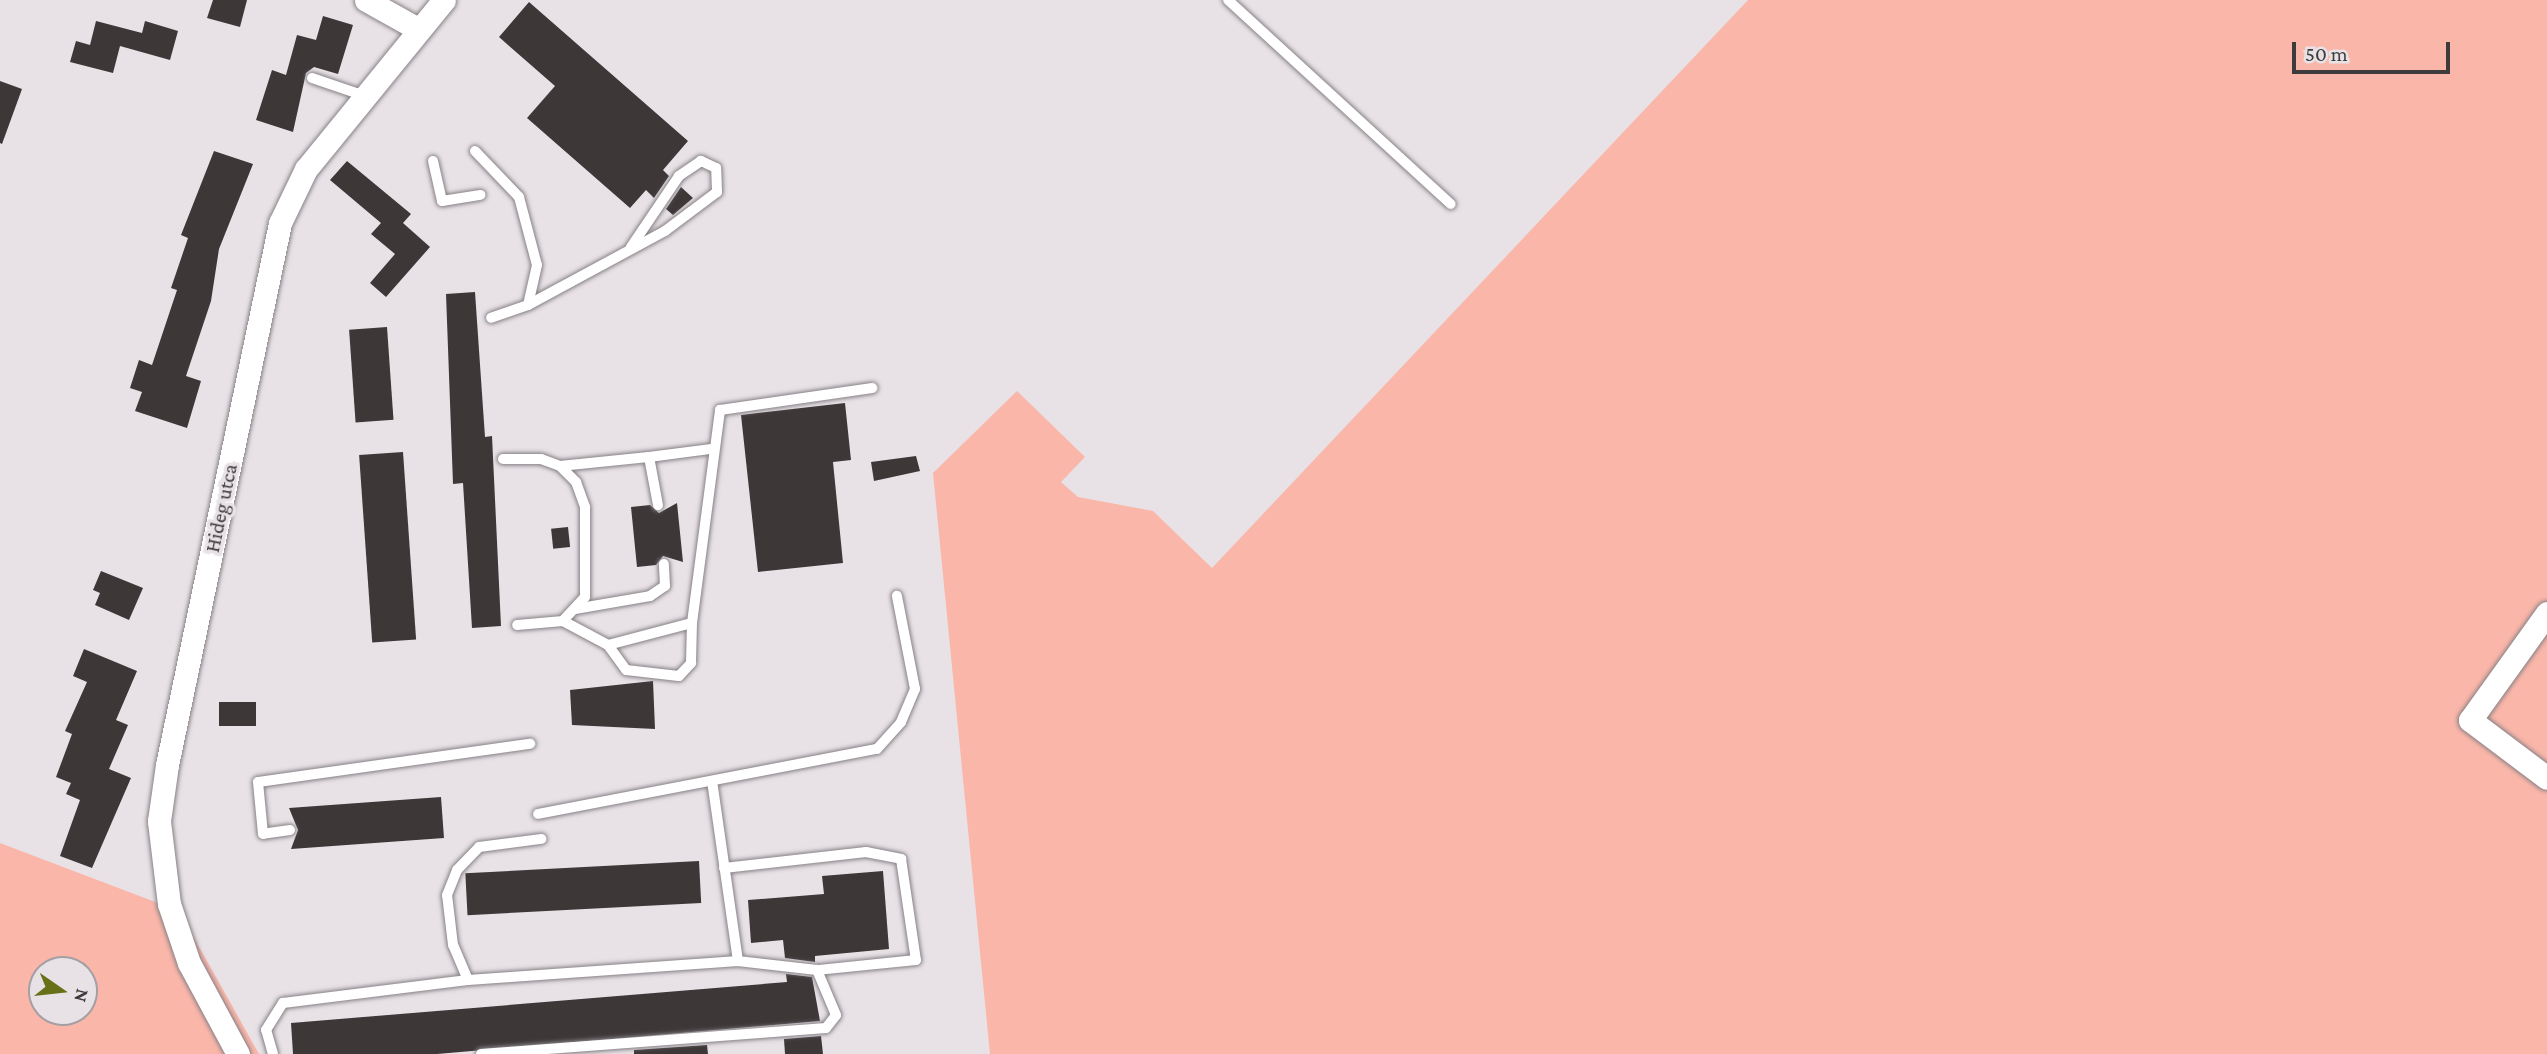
<!DOCTYPE html>
<html>
<head>
<meta charset="utf-8">
<style>
  body { margin:0 }
  #map { position:relative; width:2547px; height:1054px; overflow:hidden; background:#e8e2e7; font-family:"Crimson Pro",serif }
  div>[style] { position:absolute }
  [style*='--x'] { left:calc(var(--x)*1px); top:calc(var(--y)*1px); width:calc(var(--w)*1px); rotate:calc(var(--a)*1deg) }
  .green>* { inset:0; background:#fab6a9 }
  .building>* { inset:0; background:#3d3738; transform-origin:0 0 }
  .roads { filter:drop-shadow(0 0 2px #878186) drop-shadow(0 0 2px #878186) }
  .lane>* { height:10px; margin:-5px; padding:0 5px; transform-origin:5px; border-radius:5px; background:#fff }
  .street>* { height:23px; margin:-11.5px; padding:0 11.5px; transform-origin:11.5px; border-radius:11.5px; background:#fff }
  span { translate:-50% -50%; white-space:nowrap; text-align:center; line-height:1.15; -webkit-text-stroke:7px #e8e2e7; paint-order:stroke }
  .street-label { font-size:21px; color:#3e3b3d }
  .north { position:absolute; left:28px; top:956px; width:70px; height:70px; box-sizing:border-box; background:#e8e2e7; border:2px solid #a49fa3; border-radius:50%; rotate:104deg; font-size:19px; font-weight:700; line-height:28px; text-align:center; color:#3e3b3d }
  .north::after { content:''; display:block; margin:auto; width:24px; height:32px; background:#687018; clip-path:polygon(50% 0,100% 100%,50% 72%,0 100%) }
  .scale { position:absolute; left:2292px; top:42px; width:158px; height:32px; box-sizing:border-box; border:4px solid #3e3b3d; border-top:0; padding-left:9px; font-size:21px; line-height:24px; white-space:nowrap; color:#3e3b3d; -webkit-text-stroke:5px #e8e2e7; paint-order:stroke }
</style>
</head>
<body>
<div id="map">
  <div class="green">
    <div style="clip-path:polygon(1748px 0,2547px 0,2547px 1054px,990px 1054px,933px 473px,1017px 391px,1085px 457px,1061px 482px,1078px 497px,1153px 511px,1212px 568px)"></div>
    <div style="clip-path:polygon(evenodd,0 843px,179px 911px,259px 1054px,0 1054px,0 843px,42px 970px,84px 970px,84px 1012px,42px 1012px,42px 970px)"></div>
  </div>
  <div class="building">
    <div style="clip-path:polygon(213px 0,247px 0,240px 27px,207px 18px)"></div>
    <div style="clip-path:polygon(529px 2px,688px 141px,663px 170px,669px 176px,654px 198px,646px 190px,630px 208px,527px 118px,555px 86px,499px 37px)"></div>
    <div style="clip-path:polygon(323px 16px,353px 25px,338px 74px,314px 67px,306px 73px,293px 132px,256px 120px,272px 70px,286px 75px,297px 35px,316px 40px)"></div>
    <div style="clip-path:polygon(96px 21px,142px 33px,145px 21px,178px 31px,170px 60px,120px 46px,113px 73px,70px 62px,76px 41px,90px 45px)"></div>
    <div style="clip-path:polygon(0 81px,22px 89px,2px 144px,0 143px)"></div>
    <div style="clip-path:polygon(214px 151px,253px 164px,219px 249px,211px 301px,186px 376px,201px 381px,187px 428px,135px 411px,142px 392px,130px 388px,139px 360px,152px 365px,177px 290px,171px 288px,188px 238px,181px 235px)"></div>
    <div style="clip-path:polygon(347px 161px,411px 214px,403px 223px,430px 247px,386px 297px,370px 283px,395px 254px,371px 234px,381px 223px,330px 180px)"></div>
    <div style="clip-path:polygon(681px 187px,693px 198px,673px 215px,666px 209px)"></div>
    <div style="clip-path:polygon(475px 292px,485px 437px,492px 436px,501px 626px,472px 628px,463px 483px,453px 484px,446px 294px)"></div>
    <div style="left:387px;top:327px;width:93px;height:38px;rotate:86deg"></div>
    <div style="clip-path:polygon(845px 403px,851px 460px,833px 462px,843px 563px,758px 572px,741px 415px)"></div>
    <div style="left:403px;top:452px;width:188px;height:44px;rotate:86deg"></div>
    <div style="clip-path:polygon(916px 456px,920px 471px,874px 481px,871px 462px)"></div>
    <div style="clip-path:polygon(677px 503px,683px 562px,663px 556px,656px 565px,637px 567px,631px 507px,650px 505px,659px 513px)"></div>
    <div style="left:568px;top:527px;width:20px;height:17px;rotate:84deg"></div>
    <div style="clip-path:polygon(101px 571px,143px 588px,129px 620px,95px 605px,100px 593px,93px 590px)"></div>
    <div style="clip-path:polygon(84px 649px,137px 671px,116px 720px,128px 725px,109px 769px,131px 778px,92px 868px,60px 856px,80px 800px,66px 794px,71px 783px,56px 777px,72px 734px,65px 731px,87px 682px,73px 676px)"></div>
    <div style="clip-path:polygon(653px 681px,655px 729px,572px 725px,570px 690px)"></div>
    <div style="left:256px;top:702px;width:24px;height:37px;rotate:90deg"></div>
    <div style="clip-path:polygon(441px 797px,444px 838px,291px 849px,298px 830px,289px 808px)"></div>
    <div style="left:699px;top:861px;width:42px;height:234px;rotate:87deg"></div>
    <div style="clip-path:polygon(883px 871px,889px 949px,815px 956px,815px 962px,785px 958px,783px 940px,751px 943px,748px 900px,824px 894px,822px 876px)"></div>
    <div style="clip-path:polygon(786px 974px,812px 977px,820px 1021px,437px 1054px,293px 1054px,291px 1023px,787px 982px)"></div>
    <div style="clip-path:polygon(821px 1036px,823px 1054px,785px 1054px,784px 1039px)"></div>
    <div style="clip-path:polygon(707px 1045px,708px 1054px,634px 1054px,634px 1050px)"></div>
  </div>
  <div class="roads">
    <div class="lane">
      <div style="--x:1228;--y:0;--w:302;--a:42.5"></div>
      <div style="--x:312;--y:78;--w:56;--a:18.8"></div>
      <div style="--x:475;--y:151;--w:64;--a:46.3"></div>
      <div style="--x:519;--y:197;--w:70;--a:75.2"></div>
      <div style="--x:537;--y:265;--w:41;--a:102.7"></div>
      <div style="--x:528;--y:305;--w:39;--a:161"></div>
      <div style="--x:433;--y:161;--w:41;--a:77.3"></div>
      <div style="--x:442;--y:201;--w:39;--a:-9"></div>
      <div style="--x:528;--y:305;--w:156;--a:-28.4"></div>
      <div style="--x:665;--y:231;--w:65;--a:-36.9"></div>
      <div style="--x:717;--y:192;--w:24;--a:-92"></div>
      <div style="--x:716;--y:168;--w:17;--a:-155"></div>
      <div style="--x:701;--y:161;--w:27;--a:146"></div>
      <div style="--x:679;--y:176;--w:86;--a:124.1"></div>
      <div style="--x:649;--y:457;--w:63;--a:-7.4"></div>
      <div style="--x:503;--y:459;--w:38;--a:0"></div>
      <div style="--x:541;--y:459;--w:20;--a:20"></div>
      <div style="--x:560;--y:466;--w:23;--a:45"></div>
      <div style="--x:576;--y:482;--w:27;--a:70"></div>
      <div style="--x:585;--y:507;--w:90;--a:90"></div>
      <div style="--x:585;--y:597;--w:33;--a:133"></div>
      <div style="--x:563;--y:621;--w:46;--a:175"></div>
      <div style="--x:560;--y:466;--w:89;--a:-5.8"></div>
      <div style="--x:649;--y:457;--w:49;--a:79.4"></div>
      <div style="--x:575;--y:609;--w:76;--a:-9.8"></div>
      <div style="--x:650;--y:596;--w:18;--a:-34"></div>
      <div style="--x:665;--y:586;--w:22;--a:-93"></div>
      <div style="--x:563;--y:621;--w:51;--a:28.1"></div>
      <div style="--x:608;--y:645;--w:87;--a:-14.7"></div>
      <div style="--x:692;--y:623;--w:215;--a:-82.5"></div>
      <div style="--x:720;--y:410;--w:154;--a:-8.2"></div>
      <div style="--x:608;--y:645;--w:31;--a:54"></div>
      <div style="--x:626;--y:670;--w:53;--a:6.5"></div>
      <div style="--x:679;--y:676;--w:18;--a:-47"></div>
      <div style="--x:691;--y:663;--w:40;--a:-88.6"></div>
      <div style="--x:538;--y:814;--w:345;--a:-10.9"></div>
      <div style="--x:877;--y:749;--w:36;--a:-48"></div>
      <div style="--x:901;--y:722;--w:36;--a:-67"></div>
      <div style="--x:915;--y:689;--w:95;--a:-101"></div>
      <div style="--x:290;--y:830;--w:27;--a:172"></div>
      <div style="--x:263;--y:834;--w:52;--a:-95.5"></div>
      <div style="--x:258;--y:782;--w:275;--a:-8"></div>
      <div style="--x:724;--y:868;--w:143;--a:-6.4"></div>
      <div style="--x:866;--y:852;--w:36;--a:11"></div>
      <div style="--x:901;--y:859;--w:102;--a:81.6"></div>
      <div style="--x:916;--y:960;--w:100;--a:174.2"></div>
      <div style="--x:468;--y:980;--w:271;--a:-4"></div>
      <div style="--x:273;--y:1054;--w:25;--a:-106"></div>
      <div style="--x:266;--y:1030;--w:32;--a:-58"></div>
      <div style="--x:283;--y:1003;--w:186;--a:-7.1"></div>
      <div style="--x:468;--y:980;--w:38;--a:-113"></div>
      <div style="--x:453;--y:945;--w:50;--a:-96.8"></div>
      <div style="--x:447;--y:895;--w:27;--a:-68"></div>
      <div style="--x:457;--y:870;--w:32;--a:-46"></div>
      <div style="--x:479;--y:847;--w:63;--a:-7.4"></div>
      <div style="--x:481;--y:1054;--w:346;--a:-4.3"></div>
      <div style="--x:826;--y:1028;--w:16;--a:-52"></div>
      <div style="--x:836;--y:1015;--w:49;--a:-112.9"></div>
      <div style="--x:817;--y:970;--w:80;--a:-173.5"></div>
      <div style="--x:738;--y:961;--w:182;--a:-98.2"></div>
    </div>
    <div class="street">
      <div style="--x:366;--y:0;--w:60;--a:29.1"></div>
      <div style="--x:2547;--y:613;--w:132;--a:125.7"></div>
      <div style="--x:2470;--y:720;--w:96;--a:37"></div>
      <div style="--x:238;--y:1054;--w:103;--a:-118.3"></div>
      <div style="--x:189;--y:963;--w:62;--a:-108.7"></div>
      <div style="--x:169;--y:904;--w:84;--a:-96.9"></div>
      <div style="--x:159;--y:821;--w:57;--a:-81.9"></div>
      <div style="--x:167;--y:765;--w:554;--a:-78.22"></div>
      <div style="--x:280;--y:223;--w:60;--a:-64.3"></div>
      <div style="--x:306;--y:169;--w:218;--a:-50.8"></div>
    </div>
  </div>
  <div class="street-label">
    <span style="left:221px;top:508px;rotate:-78deg">Hideg utca</span>
  </div>
  <div class="north">N</div>
  <div class="scale">50 m</div>
</div>
</body>
</html>
